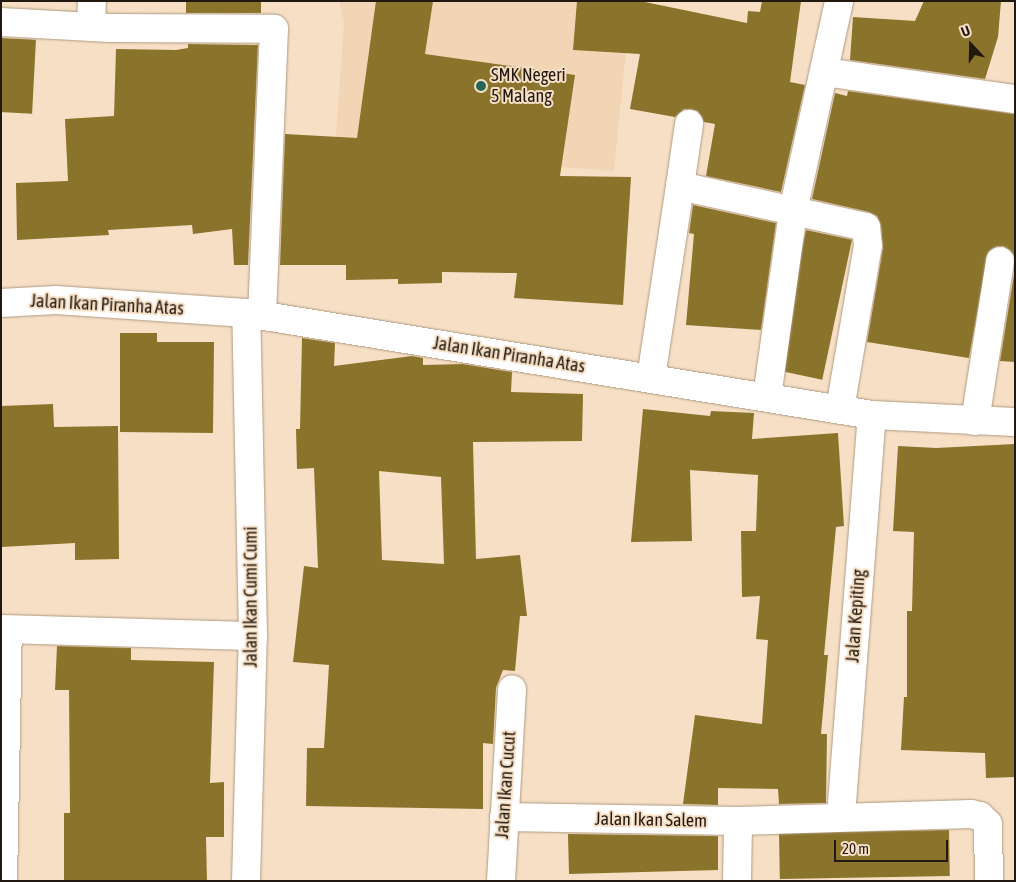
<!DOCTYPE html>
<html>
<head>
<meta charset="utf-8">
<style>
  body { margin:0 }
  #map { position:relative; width:1016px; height:882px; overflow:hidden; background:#f6dfc5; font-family:"Asap Condensed",sans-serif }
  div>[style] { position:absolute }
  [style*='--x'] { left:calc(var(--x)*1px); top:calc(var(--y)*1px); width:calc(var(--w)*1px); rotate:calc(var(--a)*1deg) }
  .built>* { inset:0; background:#f1d5b5 }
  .building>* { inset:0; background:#8a732a; transform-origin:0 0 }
  .roads { filter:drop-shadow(0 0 1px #af9a81) drop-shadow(0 0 1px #af9a81) }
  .street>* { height:28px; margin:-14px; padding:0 14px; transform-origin:14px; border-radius:14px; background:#fff }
  .secondary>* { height:28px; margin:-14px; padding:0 14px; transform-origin:14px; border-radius:14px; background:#fff }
  .dots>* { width:14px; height:14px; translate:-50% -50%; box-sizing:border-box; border:2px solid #f6dfc5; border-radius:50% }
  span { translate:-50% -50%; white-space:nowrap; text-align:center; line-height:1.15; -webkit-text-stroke:4px #f6dfc5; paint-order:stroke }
  .poi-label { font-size:18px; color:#211910 }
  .left { translate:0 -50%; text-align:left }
  .street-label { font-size:18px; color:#211910 }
  .frame { position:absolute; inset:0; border:2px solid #211910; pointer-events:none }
  .north { position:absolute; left:946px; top:20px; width:50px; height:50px; -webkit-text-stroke:4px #f6dfc5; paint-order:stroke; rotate:339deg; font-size:14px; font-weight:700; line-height:20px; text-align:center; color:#211910 }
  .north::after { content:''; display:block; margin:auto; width:18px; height:22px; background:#211910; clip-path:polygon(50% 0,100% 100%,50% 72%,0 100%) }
  .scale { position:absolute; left:834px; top:840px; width:114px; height:22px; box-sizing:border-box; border:2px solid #211910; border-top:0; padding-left:6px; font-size:15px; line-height:18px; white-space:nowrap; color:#211910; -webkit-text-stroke:4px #f6dfc5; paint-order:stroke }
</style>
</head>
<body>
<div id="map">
  <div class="built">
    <div style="clip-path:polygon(339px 1px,631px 1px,614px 171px,335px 150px,344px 23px)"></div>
  </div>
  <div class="building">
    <div style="left:186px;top:1px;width:75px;height:12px"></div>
    <div style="clip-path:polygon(376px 1px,433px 1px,425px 54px,575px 75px,560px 176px,631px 177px,623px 305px,514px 298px,517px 273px,442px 272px,442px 283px,398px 284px,398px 279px,346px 280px,346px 265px,280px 265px,285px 134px,357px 138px)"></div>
    <div style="clip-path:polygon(577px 1px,640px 1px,747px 23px,748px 11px,760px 12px,762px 1px,801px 1px,790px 82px,805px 85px,781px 192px,706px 176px,715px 124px,704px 122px,698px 111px,684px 109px,675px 117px,630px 109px,640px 54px,573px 50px)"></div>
    <div style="clip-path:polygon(924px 1px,1001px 1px,998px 37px,985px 79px,850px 60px,853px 17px,915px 21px)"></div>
    <div style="left:1px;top:38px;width:35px;height:74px;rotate:3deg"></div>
    <div style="clip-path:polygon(188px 44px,258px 45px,248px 265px,234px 265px,232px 229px,193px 234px,192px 225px,108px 230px,109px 235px,17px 240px,16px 183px,68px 181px,65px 119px,114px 116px,116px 49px,176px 50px,188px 48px)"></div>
    <div style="clip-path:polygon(848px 91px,1015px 114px,1015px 256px,1003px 246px,988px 252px,969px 358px,867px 342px,883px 248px,881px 225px,877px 216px,869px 212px,812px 199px,835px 93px,847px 96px)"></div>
    <div style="clip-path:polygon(693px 205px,776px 223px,761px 330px,686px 325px,694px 234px,689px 233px)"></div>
    <div style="left:806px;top:230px;width:47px;height:143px;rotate:12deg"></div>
    <div style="clip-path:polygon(1015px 268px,1015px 362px,1000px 361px)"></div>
    <div style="clip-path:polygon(120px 333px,157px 333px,157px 342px,214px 342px,213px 433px,120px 432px)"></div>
    <div style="clip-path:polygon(evenodd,302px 338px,335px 343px,334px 366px,412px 356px,423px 358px,423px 365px,463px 364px,512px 372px,511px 392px,583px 394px,582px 441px,473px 442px,476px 559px,520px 555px,527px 616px,520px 616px,515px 671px,503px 670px,496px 688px,493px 744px,483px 743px,483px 809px,306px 806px,307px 748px,324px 748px,329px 665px,293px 662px,304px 566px,318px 568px,314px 468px,297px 469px,296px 429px,300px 429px,302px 338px,379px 471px,441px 477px,444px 564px,382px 560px,379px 471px)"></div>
    <div style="clip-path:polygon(53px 404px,54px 427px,118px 426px,119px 559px,75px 560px,75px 543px,1px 547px,1px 406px)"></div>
    <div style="clip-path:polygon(643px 409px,710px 416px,711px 411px,754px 413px,752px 439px,838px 433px,844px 526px,836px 527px,824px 655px,828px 655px,821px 734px,827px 734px,826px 803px,779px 804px,778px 789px,718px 788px,718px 805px,683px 804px,695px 715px,762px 724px,768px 640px,756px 639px,760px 596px,742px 597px,741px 531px,756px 531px,758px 475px,690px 470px,692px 541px,631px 542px)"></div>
    <div style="clip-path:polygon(1015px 444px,1015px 777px,986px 778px,985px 753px,901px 750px,904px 697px,907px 697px,907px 611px,912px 611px,914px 532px,893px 531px,898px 446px,936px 448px)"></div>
    <div style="clip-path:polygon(57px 646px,131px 648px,131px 660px,214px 662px,210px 783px,224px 782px,224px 837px,206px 837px,207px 881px,64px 881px,64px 813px,70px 813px,69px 690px,55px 690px)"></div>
    <div style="left:949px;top:830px;width:46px;height:170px;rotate:89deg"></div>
    <div style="clip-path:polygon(568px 834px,718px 836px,718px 870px,569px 874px)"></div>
  </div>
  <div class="roads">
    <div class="street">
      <div style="--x:1;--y:22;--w:109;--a:3.2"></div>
      <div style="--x:110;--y:28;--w:164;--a:0.3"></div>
      <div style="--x:274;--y:29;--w:287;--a:92.4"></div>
      <div style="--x:91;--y:27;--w:26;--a:-88"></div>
      <div style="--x:825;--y:72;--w:192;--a:8.1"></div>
      <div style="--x:680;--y:186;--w:63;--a:-81.7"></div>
      <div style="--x:651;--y:378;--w:194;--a:-81.4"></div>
      <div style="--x:680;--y:186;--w:190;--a:12.4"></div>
      <div style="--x:866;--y:227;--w:18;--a:84"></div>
      <div style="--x:868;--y:245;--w:165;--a:99.7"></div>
      <div style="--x:767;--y:397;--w:188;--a:-82"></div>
      <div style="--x:793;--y:211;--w:215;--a:-77.6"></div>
      <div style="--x:975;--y:421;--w:162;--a:-81.1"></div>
      <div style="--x:1;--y:629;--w:252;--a:1.6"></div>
      <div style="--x:841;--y:816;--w:402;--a:-85.6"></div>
      <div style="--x:504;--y:817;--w:234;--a:1"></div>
      <div style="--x:738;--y:821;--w:233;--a:-1.7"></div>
      <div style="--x:971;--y:814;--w:9;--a:13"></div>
      <div style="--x:980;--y:816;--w:11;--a:45"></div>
      <div style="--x:988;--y:824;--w:57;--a:89"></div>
      <div style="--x:3;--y:881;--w:251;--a:-88.9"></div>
      <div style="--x:246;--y:881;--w:245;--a:-88.4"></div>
      <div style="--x:253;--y:636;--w:323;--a:-91.2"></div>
      <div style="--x:501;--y:881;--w:192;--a:-86.7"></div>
      <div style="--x:737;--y:881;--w:60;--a:-89"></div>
    </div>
    <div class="secondary">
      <div style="--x:1;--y:303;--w:55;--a:-3.1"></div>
      <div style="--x:56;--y:300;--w:190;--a:3.9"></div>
      <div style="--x:246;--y:313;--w:634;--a:9.25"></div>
      <div style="--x:872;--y:415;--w:143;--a:2.8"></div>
    </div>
  </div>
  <div class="dots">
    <div style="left:481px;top:86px;background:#266858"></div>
  </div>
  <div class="poi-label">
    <span class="left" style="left:491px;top:86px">SMK Negeri<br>5 Malang</span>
  </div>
  <div class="street-label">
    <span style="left:107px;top:305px;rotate:3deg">Jalan Ikan Piranha Atas</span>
    <span style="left:509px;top:355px;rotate:9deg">Jalan Ikan Piranha Atas</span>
    <span style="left:251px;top:597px;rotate:-90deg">Jalan Ikan Cumi Cumi</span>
    <span style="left:856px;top:616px;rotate:-86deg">Jalan Kepiting</span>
    <span style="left:506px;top:785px;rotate:-86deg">Jalan Ikan Cucut</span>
    <span style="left:651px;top:820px;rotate:1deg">Jalan Ikan Salem</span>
  </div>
  <div class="frame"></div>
  <div class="north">U</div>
  <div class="scale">20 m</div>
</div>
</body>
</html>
